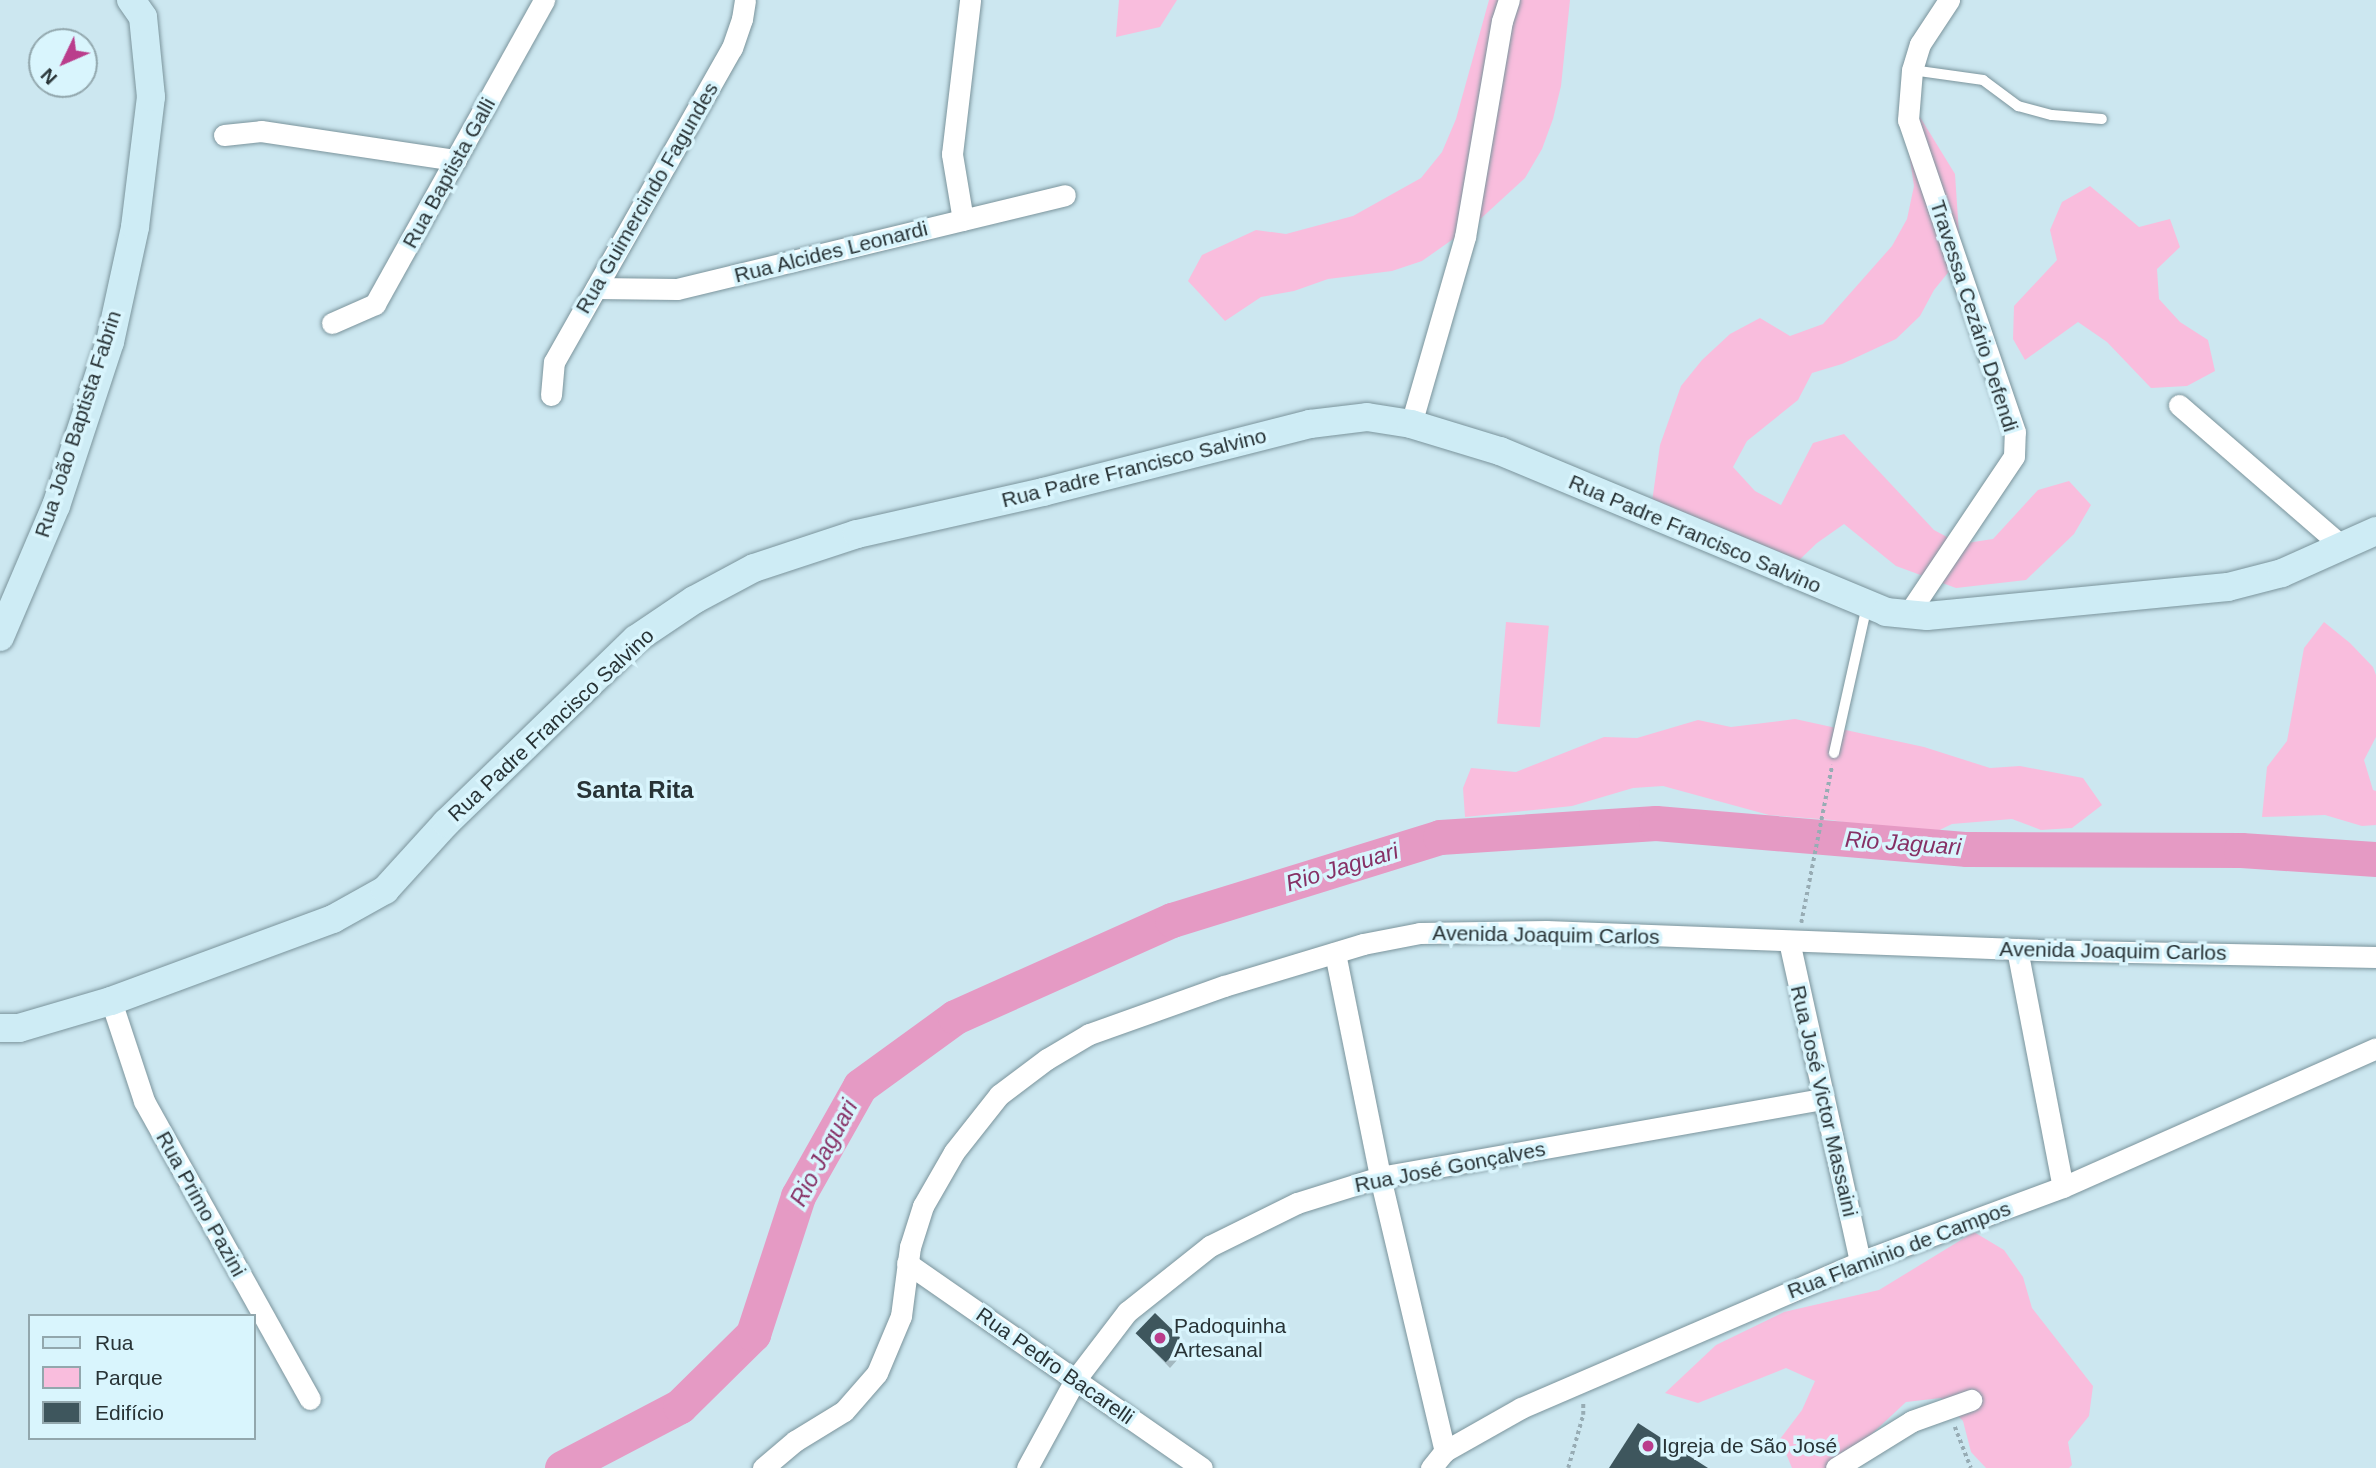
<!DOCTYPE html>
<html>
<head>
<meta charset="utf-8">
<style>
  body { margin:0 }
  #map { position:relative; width:2376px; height:1468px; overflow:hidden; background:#cce7f0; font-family:Arial,sans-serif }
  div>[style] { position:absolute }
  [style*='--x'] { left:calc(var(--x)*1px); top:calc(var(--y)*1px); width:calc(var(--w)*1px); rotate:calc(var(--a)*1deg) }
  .green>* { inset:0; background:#f9bddd; transform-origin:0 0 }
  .shadow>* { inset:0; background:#0003 }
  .river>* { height:35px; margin:-17.5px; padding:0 17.5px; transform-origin:17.5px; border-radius:17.5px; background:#e59ac4 }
  .building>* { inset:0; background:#3e565d; transform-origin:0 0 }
  .path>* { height:3.5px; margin-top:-1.75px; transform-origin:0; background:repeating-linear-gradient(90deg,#97acb4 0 3.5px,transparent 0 7px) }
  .roads { filter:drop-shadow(0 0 2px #7b949c) drop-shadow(0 0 2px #7b949c) }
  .lane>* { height:10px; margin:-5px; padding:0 5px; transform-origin:5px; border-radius:5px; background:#fff }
  .street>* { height:21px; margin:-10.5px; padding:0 10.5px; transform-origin:10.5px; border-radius:10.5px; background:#fff }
  .secondary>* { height:28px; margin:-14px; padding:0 14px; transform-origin:14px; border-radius:14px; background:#ceecf5 }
  .dots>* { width:19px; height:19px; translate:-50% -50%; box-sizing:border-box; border:4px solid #d9f5fd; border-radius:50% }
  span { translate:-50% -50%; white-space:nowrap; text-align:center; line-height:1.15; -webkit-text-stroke:7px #d9f5fd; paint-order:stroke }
  .street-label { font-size:21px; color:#283336 }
  .poi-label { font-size:21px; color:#283336 }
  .left { translate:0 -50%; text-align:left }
  .water-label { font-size:23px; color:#863065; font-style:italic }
  .quarter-label { font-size:24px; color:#283336; font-weight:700 }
  .legend { position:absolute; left:28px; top:1314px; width:228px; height:126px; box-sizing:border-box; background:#d9f5fd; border:2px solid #92a7ad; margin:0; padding:9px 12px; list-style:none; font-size:21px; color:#283336 }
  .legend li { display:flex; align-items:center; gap:14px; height:35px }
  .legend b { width:35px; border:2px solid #92a7ad }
  .north { position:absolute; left:28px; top:28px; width:70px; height:70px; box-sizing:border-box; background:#d9f5fd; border:2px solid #92a7ad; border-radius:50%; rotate:226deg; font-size:19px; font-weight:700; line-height:28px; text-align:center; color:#283336 }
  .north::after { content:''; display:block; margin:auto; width:24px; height:32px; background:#ba3d8c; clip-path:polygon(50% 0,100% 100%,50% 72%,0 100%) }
</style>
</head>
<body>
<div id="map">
  <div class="green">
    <div style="clip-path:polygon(1119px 0,1177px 0,1160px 27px,1116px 37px)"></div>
    <div style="clip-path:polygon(1489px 0,1570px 0,1561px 86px,1553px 119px,1542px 149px,1525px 178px,1476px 223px,1422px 261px,1392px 271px,1328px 279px,1294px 291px,1261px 297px,1225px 321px,1188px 281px,1202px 255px,1256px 230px,1286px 234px,1353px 216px,1421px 178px,1442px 152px,1456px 119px)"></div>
    <div style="clip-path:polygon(1920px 117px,1955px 174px,1959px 234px,1955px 264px,1934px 290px,1920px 316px,1896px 339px,1842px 364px,1812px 373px,1798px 400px,1747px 441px,1733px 467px,1755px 491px,1781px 505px,1813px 443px,1844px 434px,1934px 530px,1960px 544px,1993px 539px,2038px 490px,2069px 481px,2091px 505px,2074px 534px,2026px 580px,1956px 588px,1896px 566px,1844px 524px,1817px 543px,1793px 566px,1650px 516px,1660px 445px,1681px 386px,1702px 360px,1730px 334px,1760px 318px,1790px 336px,1823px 324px,1892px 246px,1907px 219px,1914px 186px,1909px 153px)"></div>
    <div style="clip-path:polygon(2090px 186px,2139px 227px,2170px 219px,2180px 247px,2157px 269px,2159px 299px,2180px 322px,2208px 340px,2215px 371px,2187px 386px,2151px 388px,2107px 342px,2078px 322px,2025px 360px,2013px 339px,2014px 306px,2057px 260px,2050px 230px,2062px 202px)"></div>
    <div style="left:1506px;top:622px;width:43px;height:102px;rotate:5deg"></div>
    <div style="clip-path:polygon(2324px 622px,2350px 643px,2373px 667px,2376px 675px,2376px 737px,2364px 760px,2373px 790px,2376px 791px,2376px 825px,2362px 826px,2325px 815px,2262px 817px,2267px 767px,2287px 741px,2304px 648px)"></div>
    <div style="clip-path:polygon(1795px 719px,1924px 747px,1990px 768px,2020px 766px,2083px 778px,2102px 805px,2072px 828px,2041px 830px,2012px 819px,1952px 824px,1925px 837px,1832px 820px,1769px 815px,1663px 786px,1633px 788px,1572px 806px,1465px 817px,1463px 788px,1471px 768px,1516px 772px,1604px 737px,1637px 738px,1698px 720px,1731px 727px)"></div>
    <div style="clip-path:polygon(1974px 1232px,2004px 1250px,2023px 1277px,2032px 1308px,2093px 1386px,2089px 1416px,2068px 1442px,2072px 1465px,2069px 1468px,1986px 1468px,1971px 1452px,1963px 1421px,1941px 1398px,1906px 1402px,1860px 1445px,1827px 1468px,1792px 1468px,1780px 1439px,1802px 1410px,1815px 1381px,1786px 1368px,1698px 1403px,1665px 1393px,1716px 1345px,1784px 1312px,1879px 1290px)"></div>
  </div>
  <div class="shadow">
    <div style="clip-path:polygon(1137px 1334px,1183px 1343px,1187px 1349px,1170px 1368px)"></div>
  </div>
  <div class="river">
    <div style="--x:562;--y:1468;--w:133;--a:-27.7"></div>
    <div style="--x:680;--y:1406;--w:103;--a:-44.6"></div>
    <div style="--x:753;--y:1334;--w:145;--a:-71.9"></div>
    <div style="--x:798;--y:1196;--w:126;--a:-60.6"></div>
    <div style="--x:860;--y:1086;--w:117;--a:-36"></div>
    <div style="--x:955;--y:1017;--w:238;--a:-24.1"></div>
    <div style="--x:1172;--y:920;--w:281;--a:-17.2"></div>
    <div style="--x:1440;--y:837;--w:216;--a:-3.7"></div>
    <div style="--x:1656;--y:823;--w:312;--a:4.8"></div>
    <div style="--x:1967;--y:849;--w:274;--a:0.2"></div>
    <div style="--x:2241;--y:850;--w:135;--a:3.8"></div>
  </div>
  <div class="building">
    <div style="left:1155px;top:1313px;width:42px;height:28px;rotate:44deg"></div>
    <div style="clip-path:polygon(1638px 1423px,1708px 1468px,1609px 1468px)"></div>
  </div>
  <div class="path">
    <div style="--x:1801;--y:923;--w:161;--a:-78.9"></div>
    <div style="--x:1955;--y:1427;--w:44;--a:68.7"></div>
    <div style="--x:1568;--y:1468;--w:55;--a:-74.2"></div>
    <div style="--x:1583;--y:1415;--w:13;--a:-90"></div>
  </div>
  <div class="roads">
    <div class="lane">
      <div style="--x:1912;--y:70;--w:72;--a:8"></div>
      <div style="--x:1983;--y:80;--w:44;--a:36.6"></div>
      <div style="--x:2018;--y:106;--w:35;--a:15"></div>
      <div style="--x:2052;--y:115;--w:50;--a:4.6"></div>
      <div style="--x:1834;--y:753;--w:152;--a:-77.4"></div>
    </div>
    <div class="street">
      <div style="--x:224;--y:135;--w:37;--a:-6"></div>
      <div style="--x:261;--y:131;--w:197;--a:8.5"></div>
      <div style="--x:963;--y:220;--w:67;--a:-99.5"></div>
      <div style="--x:952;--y:154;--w:155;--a:-83.3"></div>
      <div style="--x:596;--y:288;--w:81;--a:0.7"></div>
      <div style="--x:677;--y:289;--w:399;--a:-13.6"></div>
      <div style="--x:332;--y:323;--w:47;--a:-23.8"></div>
      <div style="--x:375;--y:304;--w:348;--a:-60.9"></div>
      <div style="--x:551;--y:395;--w:33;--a:-85"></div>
      <div style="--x:554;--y:362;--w:361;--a:-60.5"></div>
      <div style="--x:732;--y:48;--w:31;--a:-71"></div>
      <div style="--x:742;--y:19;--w:19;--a:-81"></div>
      <div style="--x:2179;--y:405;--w:216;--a:40.9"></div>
      <div style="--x:1411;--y:424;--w:195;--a:-73.9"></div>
      <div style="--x:1465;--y:237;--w:219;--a:-80.3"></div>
      <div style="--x:1502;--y:21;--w:22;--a:-72"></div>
      <div style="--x:1908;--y:614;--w:190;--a:-56.1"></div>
      <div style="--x:2014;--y:456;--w:24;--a:-88"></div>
      <div style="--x:2015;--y:432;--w:330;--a:-108.9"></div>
      <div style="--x:1908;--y:120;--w:50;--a:-85.4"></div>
      <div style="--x:1912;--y:70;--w:27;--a:-73"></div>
      <div style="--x:1920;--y:44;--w:53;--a:-56.6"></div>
      <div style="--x:1789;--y:941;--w:329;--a:77.5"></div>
      <div style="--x:2017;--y:949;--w:242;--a:79.1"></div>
      <div style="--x:1335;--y:953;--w:228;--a:78.6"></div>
      <div style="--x:1380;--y:1177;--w:282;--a:76.7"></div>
      <div style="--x:111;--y:1001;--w:105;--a:71.7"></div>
      <div style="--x:144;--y:1101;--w:341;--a:60.9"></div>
      <div style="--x:907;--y:1263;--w:359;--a:34.8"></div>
      <div style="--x:763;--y:1468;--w:42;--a:-40.2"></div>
      <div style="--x:795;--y:1441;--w:57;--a:-31.5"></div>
      <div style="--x:844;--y:1411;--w:50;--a:-49"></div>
      <div style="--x:877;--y:1373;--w:62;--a:-67.2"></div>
      <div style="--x:901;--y:1316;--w:70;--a:-82.6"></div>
      <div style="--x:910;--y:1247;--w:43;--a:-72.4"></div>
      <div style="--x:923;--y:1206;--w:62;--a:-60.1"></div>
      <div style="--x:954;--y:1152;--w:73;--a:-51.7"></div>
      <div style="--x:999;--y:1095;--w:60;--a:-36.9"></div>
      <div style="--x:1047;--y:1059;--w:49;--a:-30.8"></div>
      <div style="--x:1089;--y:1034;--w:143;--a:-19.6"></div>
      <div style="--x:1224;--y:986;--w:145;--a:-16.8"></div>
      <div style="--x:1363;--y:944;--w:58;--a:-10.9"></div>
      <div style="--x:1420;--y:933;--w:126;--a:-0.9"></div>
      <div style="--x:1546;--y:931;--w:491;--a:2.2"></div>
      <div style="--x:2037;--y:950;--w:339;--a:1.2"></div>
      <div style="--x:1027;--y:1468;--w:100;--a:-61.4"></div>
      <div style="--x:1075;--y:1380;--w:86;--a:-52.6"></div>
      <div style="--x:1127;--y:1312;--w:106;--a:-38.5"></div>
      <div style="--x:1210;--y:1246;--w:97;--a:-26.3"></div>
      <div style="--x:1297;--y:1203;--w:87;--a:-17.4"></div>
      <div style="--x:1380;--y:1177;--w:449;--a:-10"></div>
      <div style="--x:1431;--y:1468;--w:22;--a:-51"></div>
      <div style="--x:1445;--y:1451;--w:87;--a:-29.5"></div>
      <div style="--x:1521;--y:1408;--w:369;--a:-23.3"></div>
      <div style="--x:1860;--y:1262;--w:216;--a:-20.3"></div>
      <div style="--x:2063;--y:1187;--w:342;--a:-23.9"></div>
      <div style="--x:1836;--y:1468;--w:89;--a:-31.7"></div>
      <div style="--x:1912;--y:1421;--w:63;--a:-19.6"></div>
    </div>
    <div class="secondary">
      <div style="--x:0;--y:637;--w:142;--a:-66.9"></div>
      <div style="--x:56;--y:506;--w:173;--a:-71.8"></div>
      <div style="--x:110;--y:342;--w:118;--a:-77.7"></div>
      <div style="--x:135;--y:227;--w:131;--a:-83"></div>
      <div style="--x:151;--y:97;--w:80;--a:-95.7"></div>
      <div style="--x:143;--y:17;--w:21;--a:-125"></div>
      <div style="--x:0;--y:1028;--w:19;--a:0"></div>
      <div style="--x:19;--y:1028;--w:96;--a:-16.4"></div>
      <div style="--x:111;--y:1001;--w:237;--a:-20.3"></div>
      <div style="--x:333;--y:919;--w:60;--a:-29.1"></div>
      <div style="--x:385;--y:890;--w:91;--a:-47.7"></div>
      <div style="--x:446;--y:823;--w:264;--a:-44.1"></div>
      <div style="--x:636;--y:639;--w:70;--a:-33.9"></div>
      <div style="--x:694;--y:600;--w:68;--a:-28.1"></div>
      <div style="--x:754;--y:568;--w:108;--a:-18.3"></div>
      <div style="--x:857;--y:534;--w:191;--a:-12.7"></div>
      <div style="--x:1043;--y:492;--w:276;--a:-14.3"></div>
      <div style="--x:1310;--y:424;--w:57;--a:-7"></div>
      <div style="--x:1367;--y:417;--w:45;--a:9"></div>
      <div style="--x:1411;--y:424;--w:93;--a:16.9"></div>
      <div style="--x:1500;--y:451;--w:418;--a:22.6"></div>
      <div style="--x:1886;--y:612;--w:41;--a:5.6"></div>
      <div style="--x:1927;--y:616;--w:302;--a:-5.5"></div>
      <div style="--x:2228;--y:587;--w:56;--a:-14.5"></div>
      <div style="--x:2282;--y:573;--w:103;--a:-24.1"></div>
    </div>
  </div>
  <div class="dots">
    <div style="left:1160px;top:1338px;background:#ba3d8c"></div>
    <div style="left:1648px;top:1446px;background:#ba3d8c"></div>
  </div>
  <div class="street-label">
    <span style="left:449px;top:173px;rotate:-61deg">Rua Baptista Galli</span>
    <span style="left:647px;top:198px;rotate:-60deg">Rua Guimercindo Fagundes</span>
    <span style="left:831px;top:252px;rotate:-14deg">Rua Alcides Leonardi</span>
    <span style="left:1974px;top:316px;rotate:72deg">Travessa Cezário Defendi</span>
    <span style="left:78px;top:424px;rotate:-72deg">Rua João Baptista Fabrin</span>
    <span style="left:1134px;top:468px;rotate:-14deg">Rua Padre Francisco Salvino</span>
    <span style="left:1695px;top:534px;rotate:23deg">Rua Padre Francisco Salvino</span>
    <span style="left:551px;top:725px;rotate:-43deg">Rua Padre Francisco Salvino</span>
    <span style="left:1546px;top:935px;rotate:1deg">Avenida Joaquim Carlos</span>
    <span style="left:2113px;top:951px;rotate:1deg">Avenida Joaquim Carlos</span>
    <span style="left:1824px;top:1101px;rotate:77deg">Rua José Victor Massaini</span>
    <span style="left:1450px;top:1167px;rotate:-11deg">Rua José Gonçalves</span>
    <span style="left:201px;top:1204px;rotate:61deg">Rua Primo Pazini</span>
    <span style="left:1899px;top:1250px;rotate:-21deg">Rua Flaminio de Campos</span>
    <span style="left:1055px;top:1366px;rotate:35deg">Rua Pedro Bacarelli</span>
  </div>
  <div class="poi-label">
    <span class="left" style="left:1174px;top:1338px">Padoquinha<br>Artesanal</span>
    <span class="left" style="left:1662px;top:1446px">Igreja de São José</span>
  </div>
  <div class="water-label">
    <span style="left:1903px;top:843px;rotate:4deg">Rio Jaguari</span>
    <span style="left:1342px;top:867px;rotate:-17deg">Rio Jaguari</span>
    <span style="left:824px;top:1153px;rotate:-62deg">Rio Jaguari</span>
  </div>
  <div class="quarter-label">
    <span style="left:635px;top:790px">Santa Rita</span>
  </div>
  <ul class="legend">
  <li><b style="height:9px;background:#ceecf5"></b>Rua</li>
  <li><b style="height:19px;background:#f9bddd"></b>Parque</li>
  <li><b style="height:19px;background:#3e565d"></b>Edifício</li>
  </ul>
  <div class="north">N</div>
</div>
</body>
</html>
